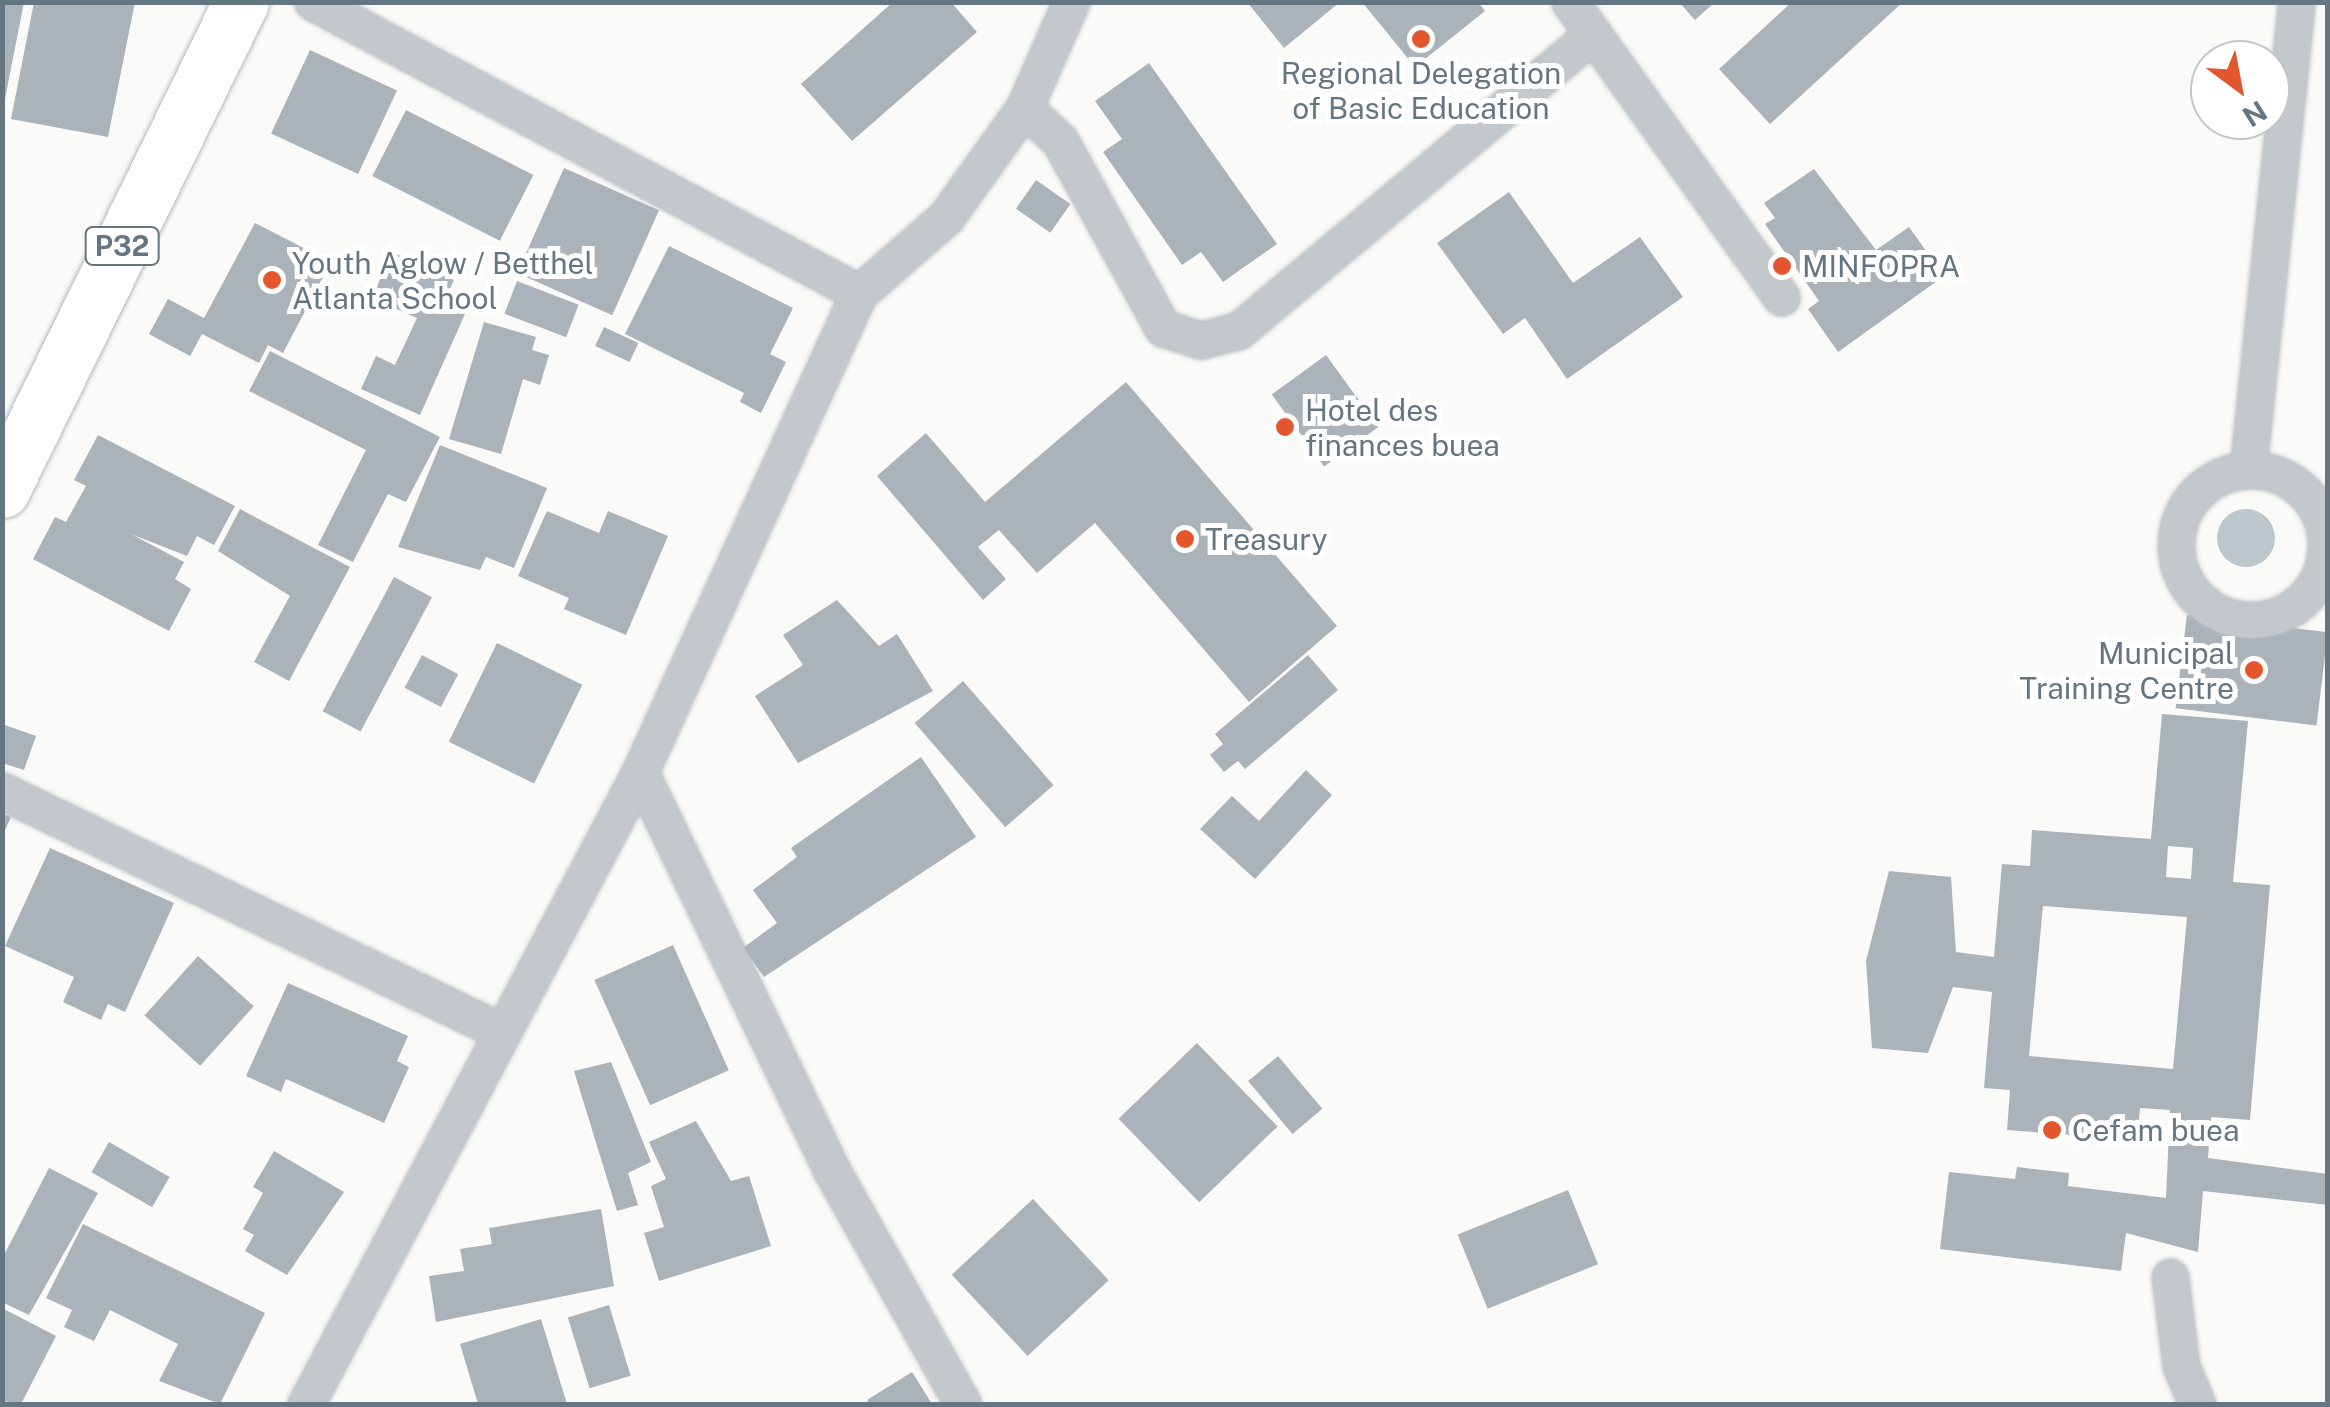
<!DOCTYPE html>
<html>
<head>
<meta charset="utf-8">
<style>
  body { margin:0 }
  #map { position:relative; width:2330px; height:1407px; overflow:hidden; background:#fafaf8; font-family:"Public Sans",sans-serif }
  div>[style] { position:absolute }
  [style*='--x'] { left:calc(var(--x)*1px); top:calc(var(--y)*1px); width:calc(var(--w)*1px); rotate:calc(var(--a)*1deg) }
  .water>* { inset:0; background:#bbc7cb }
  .round { border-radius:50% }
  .building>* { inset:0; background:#aab3b9; transform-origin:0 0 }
  .roads { filter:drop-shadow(0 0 2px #b5babe) drop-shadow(0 0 2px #b5babe) }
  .street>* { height:35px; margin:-17.5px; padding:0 17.5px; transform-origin:17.5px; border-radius:17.5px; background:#c3c8cc }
  .street>.ring { margin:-17.5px; padding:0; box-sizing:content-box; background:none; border:35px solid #c3c8cc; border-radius:50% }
  .primary>* { height:55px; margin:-27.5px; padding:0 27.5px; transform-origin:27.5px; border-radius:27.5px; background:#fff }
  .dots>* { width:28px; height:28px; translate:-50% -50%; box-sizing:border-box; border:5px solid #fff; border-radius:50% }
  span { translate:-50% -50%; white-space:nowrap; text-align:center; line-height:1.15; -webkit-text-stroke:10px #fff; paint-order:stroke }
  .shield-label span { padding:2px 8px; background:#fff; border:2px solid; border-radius:8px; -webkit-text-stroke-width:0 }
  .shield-label { font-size:28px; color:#657683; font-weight:700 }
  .poi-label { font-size:30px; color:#657683 }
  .left { translate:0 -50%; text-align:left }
  .right { translate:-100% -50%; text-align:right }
  .frame { position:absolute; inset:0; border:5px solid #657683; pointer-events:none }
  .north { position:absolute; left:2190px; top:40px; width:100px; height:100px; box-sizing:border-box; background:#fff; border:2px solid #c1c8cd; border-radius:50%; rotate:148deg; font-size:28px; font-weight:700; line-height:40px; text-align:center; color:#657683 }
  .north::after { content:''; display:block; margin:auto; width:35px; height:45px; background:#e4572e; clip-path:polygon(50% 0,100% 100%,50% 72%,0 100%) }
</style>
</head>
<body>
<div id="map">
  <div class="water">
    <div class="round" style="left:2217px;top:509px;width:58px;height:58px"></div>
  </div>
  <div class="building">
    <div style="clip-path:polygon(2px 2px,24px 2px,4px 104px,2px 104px)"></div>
    <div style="clip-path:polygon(34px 2px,135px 2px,108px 137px,11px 119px)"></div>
    <div style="clip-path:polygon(893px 2px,951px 2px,977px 32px,852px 141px,801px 84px)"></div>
    <div style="clip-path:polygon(1247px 2px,1340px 2px,1284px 48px)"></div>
    <div style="clip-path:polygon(1362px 2px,1478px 2px,1485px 11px,1415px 67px)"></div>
    <div style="clip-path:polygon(1679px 2px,1715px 2px,1695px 20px)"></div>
    <div style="clip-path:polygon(1792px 2px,1903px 2px,1770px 124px,1719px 69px)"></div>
    <div style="left:310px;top:50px;width:96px;height:92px;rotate:25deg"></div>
    <div style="clip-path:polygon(1149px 63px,1277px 244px,1223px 282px,1201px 252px,1182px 265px,1103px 152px,1122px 139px,1095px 101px)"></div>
    <div style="left:406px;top:110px;width:143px;height:74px;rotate:27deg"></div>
    <div style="left:564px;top:168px;width:104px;height:115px;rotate:24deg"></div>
    <div style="clip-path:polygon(1814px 169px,1876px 250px,1909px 227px,1944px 276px,1838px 352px,1808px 309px,1819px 301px,1765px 224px,1775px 218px,1764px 203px)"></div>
    <div style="left:1036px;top:180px;width:42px;height:35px;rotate:35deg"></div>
    <div style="clip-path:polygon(1509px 192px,1573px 283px,1640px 237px,1683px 297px,1567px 379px,1525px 318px,1503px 334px,1437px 243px)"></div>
    <div style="clip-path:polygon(255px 223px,331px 262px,283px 353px,268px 345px,259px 363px,202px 334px,190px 356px,149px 334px,168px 299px,204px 318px)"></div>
    <div style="clip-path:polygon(669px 246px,793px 308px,770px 354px,786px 362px,761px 413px,740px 402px,744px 393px,625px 334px)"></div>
    <div style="clip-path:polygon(392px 252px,454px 280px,447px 295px,469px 305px,420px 415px,361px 389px,376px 356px,395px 365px,417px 318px,372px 298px)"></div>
    <div style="left:517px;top:281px;width:66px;height:35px;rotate:21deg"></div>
    <div style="clip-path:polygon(484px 322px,536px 337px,532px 350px,549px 355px,540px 385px,523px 379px,501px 454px,449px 439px)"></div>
    <div style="left:604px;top:327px;width:38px;height:21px;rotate:25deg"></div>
    <div style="clip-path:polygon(270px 351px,440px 437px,406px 502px,388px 494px,353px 562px,318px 545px,366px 450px,249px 391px)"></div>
    <div style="left:1326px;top:355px;width:89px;height:67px;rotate:54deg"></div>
    <div style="clip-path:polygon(1126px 382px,1337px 626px,1249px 702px,1095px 523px,1037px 573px,999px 530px,978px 547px,1006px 579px,983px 600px,877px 476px,926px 433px,985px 502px)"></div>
    <div style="clip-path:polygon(98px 435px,235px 506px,214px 545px,197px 536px,187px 556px,131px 534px,184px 562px,175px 579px,191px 589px,169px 631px,33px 559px,55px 517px,66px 522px,86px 486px,74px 480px)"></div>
    <div style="clip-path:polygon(440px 445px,547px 488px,514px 568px,486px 557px,480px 570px,398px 547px)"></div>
    <div style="clip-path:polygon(240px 509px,350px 567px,289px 681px,254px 662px,290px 596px,218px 551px)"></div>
    <div style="clip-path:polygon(547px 511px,599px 533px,608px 511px,668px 536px,626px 635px,564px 609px,569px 598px,518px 576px)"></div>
    <div style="left:394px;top:577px;width:43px;height:152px;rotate:28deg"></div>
    <div style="clip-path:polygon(837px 600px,879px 646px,897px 634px,933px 691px,798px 763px,755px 696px,803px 665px,783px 635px)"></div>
    <div style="left:2187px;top:615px;width:142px;height:94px;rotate:7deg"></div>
    <div style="left:497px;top:643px;width:95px;height:110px;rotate:26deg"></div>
    <div style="left:422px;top:655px;width:41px;height:37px;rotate:28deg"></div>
    <div style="clip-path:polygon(1308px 655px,1338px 690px,1245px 769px,1238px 761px,1224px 772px,1210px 755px,1223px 744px,1215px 734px)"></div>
    <div style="left:963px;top:681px;width:138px;height:64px;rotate:49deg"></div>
    <div style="clip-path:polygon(evenodd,2162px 714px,2248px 721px,2233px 882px,2270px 885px,2250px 1120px,2211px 1117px,2208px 1158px,2328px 1174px,2328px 1205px,2203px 1191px,2198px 1252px,2126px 1233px,2121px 1271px,1940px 1249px,1949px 1172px,2015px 1179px,2017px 1167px,2069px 1173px,2068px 1186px,2166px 1198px,2170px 1110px,2140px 1108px,2137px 1140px,2007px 1130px,2010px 1090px,1984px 1088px,1992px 992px,1953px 987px,1928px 1053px,1872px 1048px,1866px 961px,1889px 871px,1951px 877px,1956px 952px,1994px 957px,2002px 864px,2030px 866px,2032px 830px,2151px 839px,2162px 714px,2168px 846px,2193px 848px,2191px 879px,2166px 877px,2168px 846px,2162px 714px,2043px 906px,2187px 917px,2173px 1069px,2029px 1056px,2043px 906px)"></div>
    <div style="clip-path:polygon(2px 724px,36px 736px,24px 770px,2px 763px)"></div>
    <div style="clip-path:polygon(921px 757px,976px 837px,764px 977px,743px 948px,777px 923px,753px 890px,797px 857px,791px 848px)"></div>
    <div style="clip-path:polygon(1306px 770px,1332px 795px,1255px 879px,1200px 829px,1232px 796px,1259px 821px)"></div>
    <div style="clip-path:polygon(2px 813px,11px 817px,2px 837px)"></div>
    <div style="clip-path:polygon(50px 848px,174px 903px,125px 1012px,108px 1004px,101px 1020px,63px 1002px,74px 977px,5px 946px)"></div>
    <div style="left:673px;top:945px;width:137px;height:86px;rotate:66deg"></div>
    <div style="left:198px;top:956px;width:75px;height:80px;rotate:42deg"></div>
    <div style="clip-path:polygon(288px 983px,408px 1036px,397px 1061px,409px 1067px,384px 1123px,286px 1079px,281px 1092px,246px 1076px)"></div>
    <div style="left:1197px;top:1043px;width:116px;height:109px;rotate:46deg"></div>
    <div style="left:1278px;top:1056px;width:69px;height:39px;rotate:50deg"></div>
    <div style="clip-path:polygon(611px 1062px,651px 1162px,628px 1173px,638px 1205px,617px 1211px,574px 1071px)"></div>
    <div style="clip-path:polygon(696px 1121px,731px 1181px,749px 1176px,771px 1246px,659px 1281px,644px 1233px,664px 1227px,651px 1186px,666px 1179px,649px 1142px)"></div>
    <div style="left:109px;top:1142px;width:70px;height:35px;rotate:30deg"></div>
    <div style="clip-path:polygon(274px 1151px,344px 1192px,287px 1275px,245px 1251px,254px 1235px,243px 1229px,263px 1193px,253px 1187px)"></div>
    <div style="clip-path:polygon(49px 1168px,98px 1193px,29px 1315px,2px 1302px,2px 1259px)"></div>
    <div style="left:1568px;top:1190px;width:80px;height:119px;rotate:68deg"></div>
    <div style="left:1033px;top:1199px;width:111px;height:111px;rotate:47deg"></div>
    <div style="clip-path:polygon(601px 1209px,614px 1286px,436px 1322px,429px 1276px,464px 1271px,460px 1249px,492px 1244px,489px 1228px)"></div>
    <div style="clip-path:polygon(83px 1224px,265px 1313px,220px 1404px,159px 1381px,178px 1344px,110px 1310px,94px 1341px,64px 1327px,72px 1310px,46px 1298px)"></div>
    <div style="left:609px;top:1305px;width:74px;height:43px;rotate:73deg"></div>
    <div style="clip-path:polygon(2px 1308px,56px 1336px,21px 1404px,2px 1401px)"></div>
    <div style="clip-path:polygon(541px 1319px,567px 1404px,478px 1404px,460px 1344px)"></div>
    <div style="clip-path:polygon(912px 1372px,932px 1404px,870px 1404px,867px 1400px)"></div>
  </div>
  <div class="roads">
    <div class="street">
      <div style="--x:1570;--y:2;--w:363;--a:54.4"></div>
      <div style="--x:1024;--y:108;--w:49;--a:42.5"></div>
      <div style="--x:1060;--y:141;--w:213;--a:61.2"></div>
      <div style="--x:1163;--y:328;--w:40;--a:18"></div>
      <div style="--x:1201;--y:340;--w:38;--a:-14"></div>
      <div style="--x:1238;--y:331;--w:463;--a:-39.9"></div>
      <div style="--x:859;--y:293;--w:116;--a:-41.1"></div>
      <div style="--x:946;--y:217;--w:134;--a:-54.4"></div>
      <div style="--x:1024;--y:108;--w:116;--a:-66.1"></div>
      <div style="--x:2248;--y:470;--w:470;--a:-84.1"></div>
      <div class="ring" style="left:2176px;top:470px;width:115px;height:115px"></div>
      <div style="--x:640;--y:772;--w:443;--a:64.3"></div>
      <div style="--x:832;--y:1171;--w:267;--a:60.7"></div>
      <div style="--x:2;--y:791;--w:555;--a:25.73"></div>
      <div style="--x:2170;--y:1277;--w:90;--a:83"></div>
      <div style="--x:2181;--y:1366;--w:41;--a:67.2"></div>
      <div style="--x:306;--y:1404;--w:715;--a:-62.14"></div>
      <div style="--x:640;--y:772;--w:527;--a:-65.43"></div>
      <div style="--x:859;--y:293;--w:619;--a:-151.94"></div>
    </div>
    <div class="primary">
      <div style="--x:2;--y:490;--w:543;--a:-63.91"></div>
    </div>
  </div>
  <div class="dots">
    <div style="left:1421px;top:39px;background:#e4572e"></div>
    <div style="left:1782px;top:266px;background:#e4572e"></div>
    <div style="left:272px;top:280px;background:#e4572e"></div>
    <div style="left:1285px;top:427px;background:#e4572e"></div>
    <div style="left:1185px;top:539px;background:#e4572e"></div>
    <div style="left:2254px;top:670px;background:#e4572e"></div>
    <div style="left:2052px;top:1130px;background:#e4572e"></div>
  </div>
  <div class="shield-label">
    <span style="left:122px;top:246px">P32</span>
  </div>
  <div class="poi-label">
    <span style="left:1421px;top:90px">Regional Delegation<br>of Basic Education</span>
    <span class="left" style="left:292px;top:280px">Youth Aglow / Betthel<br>Atlanta School</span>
    <span class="left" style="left:1802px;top:266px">MINFOPRA</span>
    <span class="left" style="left:1305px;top:427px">Hotel des<br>finances buea</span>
    <span class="left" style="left:1205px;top:539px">Treasury</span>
    <span class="right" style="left:2234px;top:670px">Municipal<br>Training Centre</span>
    <span class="left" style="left:2072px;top:1130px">Cefam buea</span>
  </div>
  <div class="frame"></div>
  <div class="north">N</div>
</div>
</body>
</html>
